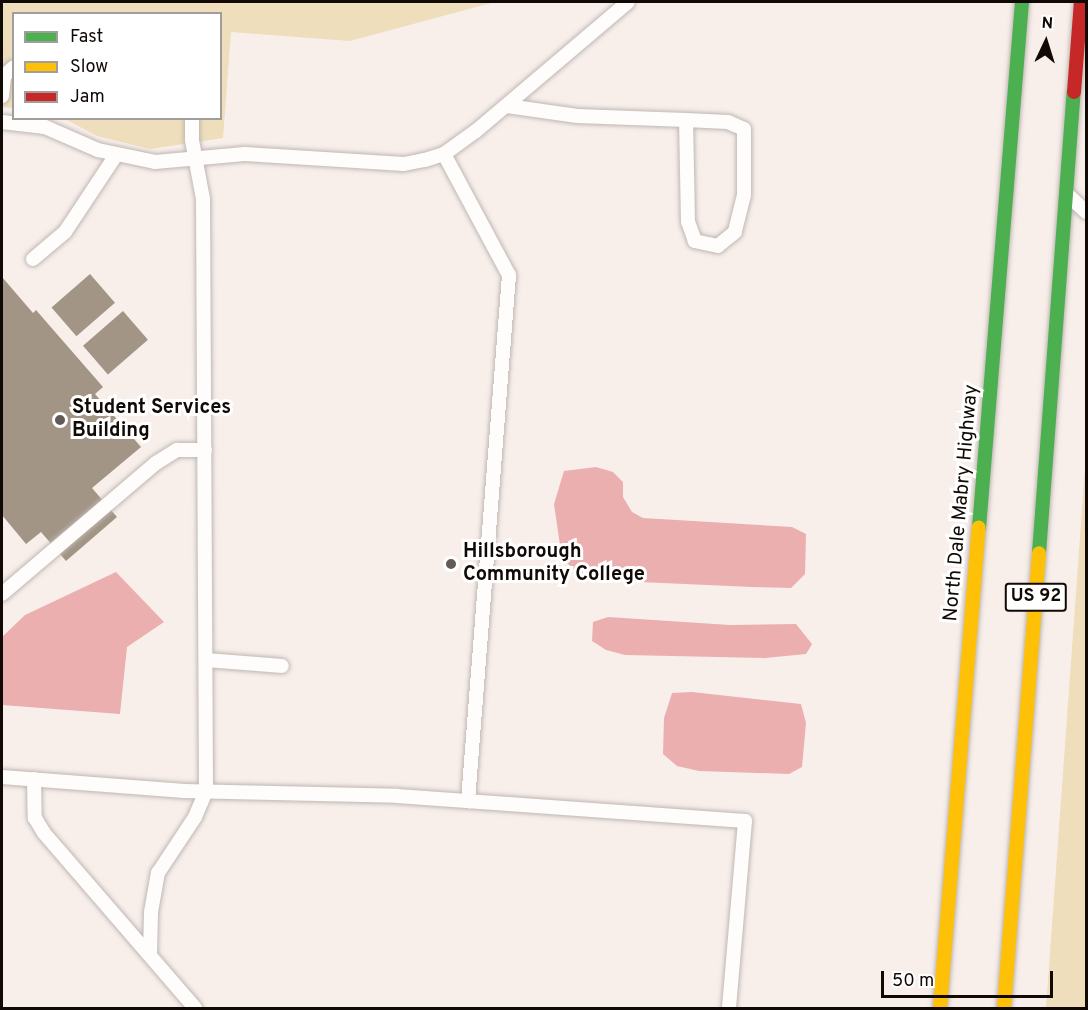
<!DOCTYPE html>
<html>
<head>
<meta charset="utf-8">
<style>
  body { margin:0 }
  #map { position:relative; width:1088px; height:1010px; overflow:hidden; background:#f8efeb; font-family:Overpass,sans-serif }
  div>[style] { position:absolute }
  [style*='--x'] { left:calc(var(--x)*1px); top:calc(var(--y)*1px); width:calc(var(--w)*1px); rotate:calc(var(--a)*1deg) }
  .green>* { inset:0; background:#eedebb }
  .water>* { inset:0; background:#ebafb0 }
  .building>* { inset:0; background:#a29585; transform-origin:0 0 }
  .roads { filter:drop-shadow(0 0 2px #bfb7b3) drop-shadow(0 0 2px #bfb7b3) }
  .lane>* { height:14px; margin:-7px; padding:0 7px; transform-origin:7px; border-radius:7px; background:#fefdfc }
  .fast>* { height:14px; margin:-7px; padding:0 7px; transform-origin:7px; border-radius:7px; background:#4caf50 }
  .slow>* { height:14px; margin:-7px; padding:0 7px; transform-origin:7px; border-radius:7px; background:#ffc107 }
  .jam>* { height:14px; margin:-7px; padding:0 7px; transform-origin:7px; border-radius:7px; background:#c62828 }
  .dots>* { width:16px; height:16px; translate:-50% -50%; box-sizing:border-box; border:3px solid #fff; border-radius:50% }
  span { translate:-50% -50%; white-space:nowrap; text-align:center; line-height:1.15; -webkit-text-stroke:6px #fff; paint-order:stroke }
  .shield-label span { padding:2px 4px; background:#fff; border:2px solid; border-radius:4px; -webkit-text-stroke-width:0 }
  .shield-label { font-size:18px; color:#110905; font-weight:700 }
  .poi-label { font-size:20px; color:#110905; font-weight:700 }
  .left { translate:0 -50%; text-align:left }
  .street-label { font-size:20px; color:#110905 }
  .frame { position:absolute; inset:0; border:3px solid #110905; pointer-events:none }
  .legend { position:absolute; left:12px; top:12px; width:210px; height:108px; box-sizing:border-box; background:#fff; border:2px solid #a09d9b; margin:0; padding:8px 10px; list-style:none; font-size:18px; color:#110905 }
  .legend li { display:flex; align-items:center; gap:12px; height:30px }
  .legend b { width:30px; border:2px solid #a09d9b }
  .north { position:absolute; left:1016px; top:12px; width:60px; height:60px; -webkit-text-stroke:4px #fff; paint-order:stroke; rotate:4deg; font-size:16px; font-weight:700; line-height:24px; text-align:center; color:#110905 }
  .north::after { content:''; display:block; margin:auto; width:21px; height:27px; background:#110905; clip-path:polygon(50% 0,100% 100%,50% 72%,0 100%) }
  .scale { position:absolute; left:881px; top:971px; width:172px; height:27px; box-sizing:border-box; border:3px solid #110905; border-top:0; padding-left:8px; font-size:18px; line-height:21px; white-space:nowrap; color:#110905; -webkit-text-stroke:4px #fff; paint-order:stroke }
</style>
</head>
<body>
<div id="map">
  <div class="green">
    <div style="clip-path:polygon(2px 2px,495px 2px,350px 41px,231px 32px,223px 138px,150px 149px,97px 136px,65px 119px,220px 118px,220px 14px,14px 14px,13px 108px,2px 107px)"></div>
    <div style="clip-path:polygon(1086px 454px,1086px 1008px,1046px 1008px)"></div>
  </div>
  <div class="water">
    <div style="clip-path:polygon(596px 467px,613px 472px,623px 482px,623px 497px,632px 512px,643px 518px,792px 527px,806px 534px,805px 574px,791px 588px,752px 587px,640px 582px,579px 573px,562px 559px,554px 504px,564px 471px)"></div>
    <div style="clip-path:polygon(116px 572px,164px 622px,127px 647px,120px 714px,2px 705px,2px 637px,25px 615px)"></div>
    <div style="clip-path:polygon(608px 617px,730px 625px,796px 624px,812px 644px,806px 654px,765px 658px,625px 655px,606px 650px,592px 641px,593px 622px)"></div>
    <div style="clip-path:polygon(692px 692px,801px 704px,806px 723px,802px 767px,789px 774px,699px 771px,677px 766px,663px 754px,664px 718px,672px 693px)"></div>
  </div>
  <div class="building">
    <div style="left:90px;top:274px;width:38px;height:51px;rotate:49deg"></div>
    <div style="clip-path:polygon(2px 277px,33px 313px,36px 310px,103px 387px,95px 394px,141px 447px,92px 488px,117px 517px,66px 561px,41px 532px,26px 544px,2px 515px)"></div>
    <div style="left:123px;top:311px;width:38px;height:53px;rotate:49deg"></div>
  </div>
  <div class="roads">
    <div class="lane">
      <div style="--x:2;--y:96;--w:20;--a:-84"></div>
      <div style="--x:4;--y:76;--w:13;--a:-42"></div>
      <div style="--x:507;--y:106;--w:71;--a:8.1"></div>
      <div style="--x:577;--y:116;--w:109;--a:2.1"></div>
      <div style="--x:686;--y:120;--w:42;--a:2.7"></div>
      <div style="--x:728;--y:122;--w:17;--a:24"></div>
      <div style="--x:744;--y:129;--w:66;--a:90"></div>
      <div style="--x:744;--y:195;--w:38;--a:104"></div>
      <div style="--x:735;--y:232;--w:22;--a:141"></div>
      <div style="--x:718;--y:246;--w:24;--a:-168"></div>
      <div style="--x:695;--y:241;--w:20;--a:-110"></div>
      <div style="--x:688;--y:222;--w:102;--a:-91.1"></div>
      <div style="--x:2;--y:122;--w:43;--a:6.6"></div>
      <div style="--x:45;--y:127;--w:58;--a:23.5"></div>
      <div style="--x:98;--y:150;--w:58;--a:11.9"></div>
      <div style="--x:155;--y:162;--w:90;--a:-5.1"></div>
      <div style="--x:245;--y:154;--w:159;--a:3.6"></div>
      <div style="--x:404;--y:164;--w:21;--a:-11"></div>
      <div style="--x:425;--y:160;--w:20;--a:-18"></div>
      <div style="--x:444;--y:154;--w:39;--a:-36"></div>
      <div style="--x:476;--y:131;--w:199;--a:-40.3"></div>
      <div style="--x:444;--y:154;--w:137;--a:61.8"></div>
      <div style="--x:509;--y:275;--w:528;--a:94.46"></div>
      <div style="--x:1070;--y:197;--w:22;--a:43"></div>
      <div style="--x:33;--y:259;--w:42;--a:-40.2"></div>
      <div style="--x:65;--y:232;--w:92;--a:-56.5"></div>
      <div style="--x:2;--y:594;--w:202;--a:-40.4"></div>
      <div style="--x:156;--y:463;--w:25;--a:-32"></div>
      <div style="--x:177;--y:450;--w:28;--a:0"></div>
      <div style="--x:207;--y:660;--w:75;--a:4.6"></div>
      <div style="--x:2;--y:777;--w:183;--a:4.4"></div>
      <div style="--x:184;--y:791;--w:213;--a:1.3"></div>
      <div style="--x:397;--y:796;--w:349;--a:4.1"></div>
      <div style="--x:745;--y:821;--w:188;--a:94.9"></div>
      <div style="--x:34;--y:779;--w:39;--a:89"></div>
      <div style="--x:35;--y:818;--w:17;--a:59"></div>
      <div style="--x:44;--y:833;--w:231;--a:49.2"></div>
      <div style="--x:150;--y:954;--w:42;--a:-88.6"></div>
      <div style="--x:151;--y:912;--w:40;--a:-80"></div>
      <div style="--x:158;--y:873;--w:67;--a:-56.5"></div>
      <div style="--x:195;--y:817;--w:28;--a:-67"></div>
      <div style="--x:206;--y:791;--w:592;--a:-90.29"></div>
      <div style="--x:203;--y:199;--w:60;--a:-100.6"></div>
      <div style="--x:192;--y:140;--w:22;--a:-90"></div>
    </div>
    <div class="fast">
      <div style="--x:979;--y:528;--w:528;--a:-85.33"></div>
      <div style="--x:1039;--y:553;--w:462;--a:-85.7"></div>
    </div>
    <div class="slow">
      <div style="--x:940;--y:1008;--w:482;--a:-85.4"></div>
      <div style="--x:1004;--y:1008;--w:456;--a:-85.6"></div>
    </div>
    <div class="jam">
      <div style="--x:1074;--y:92;--w:90;--a:-85.6"></div>
    </div>
  </div>
  <div class="dots">
    <div style="left:60px;top:420px;background:#625a56"></div>
    <div style="left:451px;top:564px;background:#625a56"></div>
  </div>
  <div class="shield-label">
    <span style="left:1036px;top:597px">US 92</span>
  </div>
  <div class="poi-label">
    <span class="left" style="left:72px;top:420px">Student Services<br>Building</span>
    <span class="left" style="left:463px;top:564px">Hillsborough<br>Community College</span>
  </div>
  <div class="street-label">
    <span style="left:962px;top:503px;rotate:-85deg">North Dale Mabry Highway</span>
  </div>
  <div class="frame"></div>
  <ul class="legend">
  <li><b style="height:8px;background:#4caf50"></b>Fast</li>
  <li><b style="height:8px;background:#ffc107"></b>Slow</li>
  <li><b style="height:8px;background:#c62828"></b>Jam</li>
  </ul>
  <div class="north">N</div>
  <div class="scale">50 m</div>
</div>
</body>
</html>
